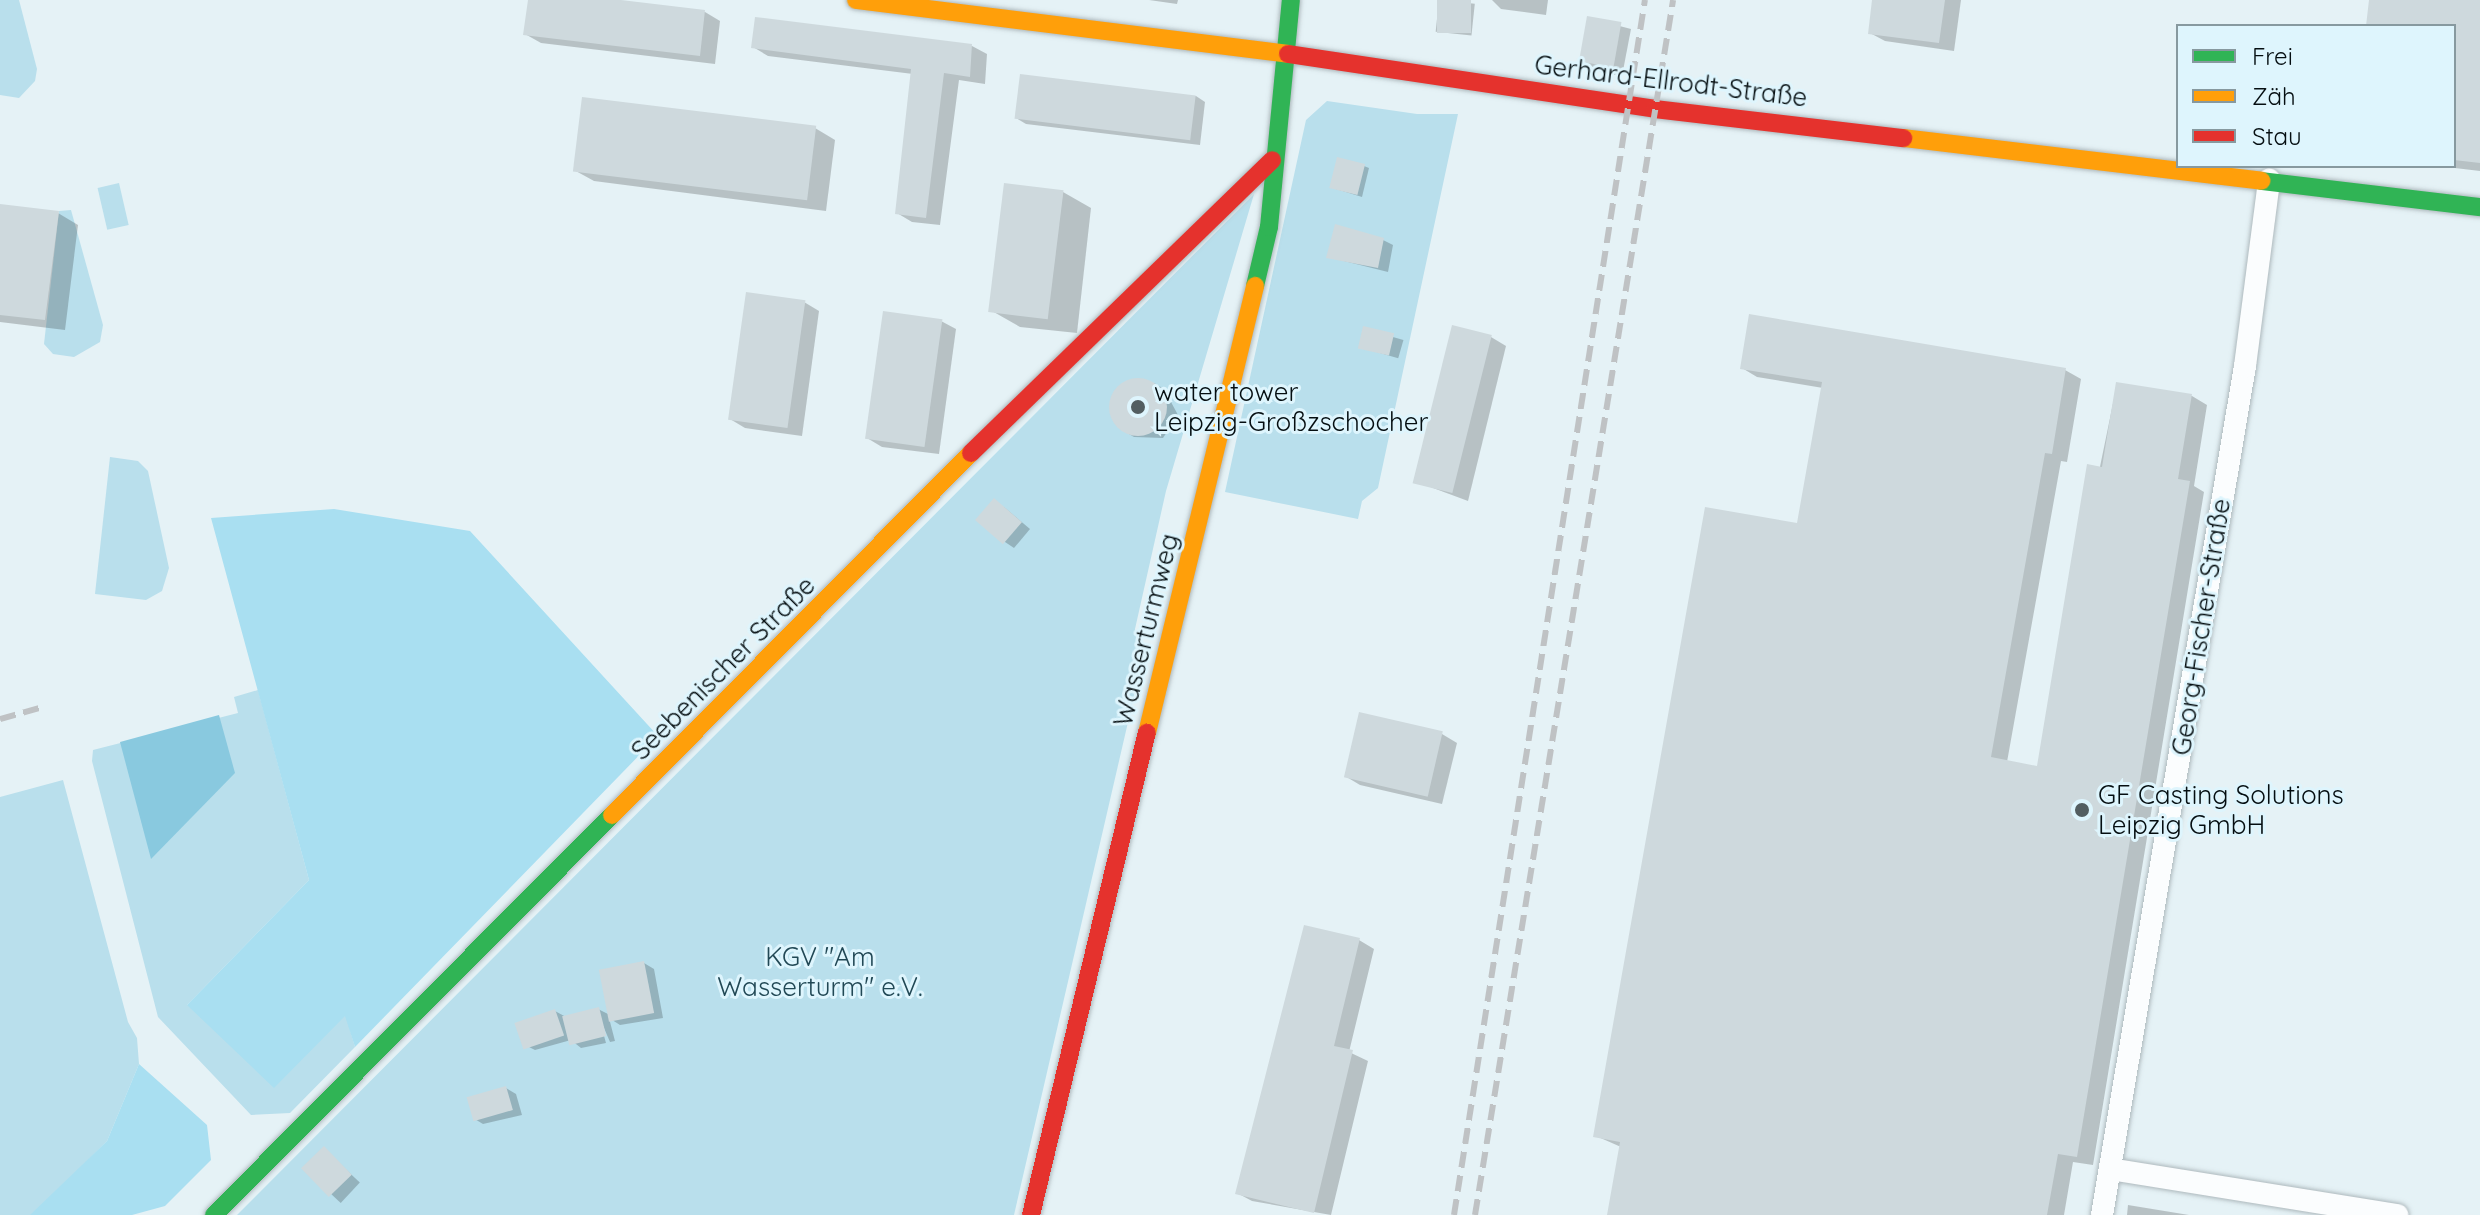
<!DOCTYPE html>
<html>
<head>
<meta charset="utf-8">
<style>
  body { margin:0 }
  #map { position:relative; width:2480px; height:1215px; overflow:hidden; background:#e5f2f6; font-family:Quicksand,sans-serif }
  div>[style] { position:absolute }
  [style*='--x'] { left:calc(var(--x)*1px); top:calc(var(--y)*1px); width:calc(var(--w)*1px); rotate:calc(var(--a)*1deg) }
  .green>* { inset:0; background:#b9dfec; transform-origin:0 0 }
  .forest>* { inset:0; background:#a9dff1 }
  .water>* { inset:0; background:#89c9df }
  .shadow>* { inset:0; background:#0003; transform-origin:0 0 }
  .building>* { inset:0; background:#ced9dd; transform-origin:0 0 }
  .round { border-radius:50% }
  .roads { filter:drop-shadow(0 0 2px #aeb9bd) drop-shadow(0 0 2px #aeb9bd) }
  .street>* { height:22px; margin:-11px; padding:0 11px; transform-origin:11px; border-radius:11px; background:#fbfdfe }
  .fast>* { height:18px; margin:-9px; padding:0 9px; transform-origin:9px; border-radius:9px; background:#30b455 }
  .slow>* { height:18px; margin:-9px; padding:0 9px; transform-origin:9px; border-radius:9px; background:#ff9f0a }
  .jam>* { height:18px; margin:-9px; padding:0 9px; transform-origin:9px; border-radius:9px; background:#e5322d }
  .rail>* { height:6px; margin-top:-3px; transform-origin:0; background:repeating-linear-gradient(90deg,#bfc2c4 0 16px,transparent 0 24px) }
  .dots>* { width:22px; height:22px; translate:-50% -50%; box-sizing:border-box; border:4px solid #def5fd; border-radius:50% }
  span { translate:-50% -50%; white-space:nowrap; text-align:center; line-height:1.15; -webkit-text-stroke:6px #def5fd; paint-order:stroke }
  .street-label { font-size:26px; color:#050e11 }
  .poi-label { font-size:26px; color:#050e11 }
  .left { translate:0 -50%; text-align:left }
  .park-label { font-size:26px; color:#214855 }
  .legend { position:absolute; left:2176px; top:24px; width:280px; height:144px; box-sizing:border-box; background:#def5fd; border:2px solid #87999f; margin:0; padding:10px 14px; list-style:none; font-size:24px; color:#050e11 }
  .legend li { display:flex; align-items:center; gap:16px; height:40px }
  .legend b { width:40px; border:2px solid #87999f }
</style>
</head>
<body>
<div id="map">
  <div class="green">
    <div style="clip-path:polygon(0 0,19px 0,37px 69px,35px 81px,19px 98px,0 95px)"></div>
    <div style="clip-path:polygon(1327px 101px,1417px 114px,1458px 114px,1378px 488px,1362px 501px,1358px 519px,1225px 492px,1306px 120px)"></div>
    <div style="left:119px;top:183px;width:43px;height:22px;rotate:77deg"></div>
    <div style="clip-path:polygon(1254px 194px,1166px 491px,1135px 629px,1141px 666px,1014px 1215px,237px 1215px)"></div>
    <div style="clip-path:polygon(71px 210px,103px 325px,100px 342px,74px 357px,53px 354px,44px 344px,59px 211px)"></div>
    <div style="clip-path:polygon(110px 457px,138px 461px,148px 471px,169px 568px,162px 591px,146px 600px,95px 594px)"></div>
    <div style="clip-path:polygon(258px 690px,309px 880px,187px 1005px,346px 1016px,355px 1047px,290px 1113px,251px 1115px,158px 1017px,92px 761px,93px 750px,238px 713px,234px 697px)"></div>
    <div style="clip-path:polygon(63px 780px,128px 1022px,137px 1038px,139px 1064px,107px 1141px,33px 1215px,0 1215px,0 797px)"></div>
  </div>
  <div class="forest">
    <div style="clip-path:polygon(334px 509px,470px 531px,658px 736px,355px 1047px,345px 1016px,274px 1088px,187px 1005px,309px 880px,211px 518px)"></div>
    <div style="clip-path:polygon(139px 1064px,207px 1125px,211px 1160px,165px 1206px,132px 1215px,30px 1215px,107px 1141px)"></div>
  </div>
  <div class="water">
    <div style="clip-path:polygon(219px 715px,235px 773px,151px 859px,120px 742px)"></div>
  </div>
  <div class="shadow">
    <div style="clip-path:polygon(530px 0,604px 0,705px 12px,720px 21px,715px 64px,541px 43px,525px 34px)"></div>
    <div style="clip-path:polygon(1149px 0,1178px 0,1177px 4px)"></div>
    <div style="left:1439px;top:0;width:36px;height:32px;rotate:6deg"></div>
    <div style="clip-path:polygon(1492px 0,1548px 0,1546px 15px,1501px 9px)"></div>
    <div style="clip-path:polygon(1874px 0,1961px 0,1954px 51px,1885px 41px,1870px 33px)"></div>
    <div style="clip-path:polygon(2371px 0,2480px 0,2480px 171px,2438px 166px,2454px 166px,2454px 26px,2368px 26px)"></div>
    <div style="clip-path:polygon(1589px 18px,1631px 29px,1622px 76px,1602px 73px,1582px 60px)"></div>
    <div style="clip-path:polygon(972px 46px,987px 54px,985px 84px,959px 80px,940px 225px,912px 222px,897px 213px,913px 74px,768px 56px,753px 47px)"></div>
    <div style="clip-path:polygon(1196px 96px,1205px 102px,1200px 145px,1026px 124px,1016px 118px)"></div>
    <div style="clip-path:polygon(815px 128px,835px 140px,826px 211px,594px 181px,574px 170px)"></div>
    <div style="clip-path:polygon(1364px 166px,1369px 168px,1362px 197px,1336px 189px)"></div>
    <div style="clip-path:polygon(1063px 192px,1091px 208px,1077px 333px,1020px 327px,992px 311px)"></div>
    <div style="clip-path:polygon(0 206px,58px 213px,78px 225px,65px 330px,0 322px)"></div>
    <div style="clip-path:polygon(1383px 240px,1393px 245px,1388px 272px,1328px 257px)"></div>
    <div style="clip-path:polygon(804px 302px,819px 311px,802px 436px,745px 428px,730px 419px)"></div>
    <div style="clip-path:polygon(941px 321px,956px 329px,939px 454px,882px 447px,867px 438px)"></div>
    <div style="left:1365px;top:329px;width:40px;height:19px;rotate:16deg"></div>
    <div style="clip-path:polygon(1491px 337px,1506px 346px,1468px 501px,1417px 482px)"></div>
    <div style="clip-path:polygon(1742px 368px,2065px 370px,2081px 379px,2067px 462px,2061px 461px,2007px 762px,2038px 768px,2117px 384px,2192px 396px,2207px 405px,2194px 486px,2204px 492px,2093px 1165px,2073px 1162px,2064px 1215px,1609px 1215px,1621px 1147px,1596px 1136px,1798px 526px,1823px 388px,1757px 377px)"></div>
    <div style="clip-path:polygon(1125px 383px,1154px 383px,1164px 389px,1178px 415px,1163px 438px,1134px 437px,1124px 431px,1110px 406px)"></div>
    <div style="clip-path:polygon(1004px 507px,1030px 529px,1014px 548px,1005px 542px)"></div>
    <div style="clip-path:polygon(1442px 734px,1457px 743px,1442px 804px,1360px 785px,1345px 776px)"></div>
    <div style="clip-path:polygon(1359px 940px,1374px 949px,1349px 1052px,1368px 1061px,1331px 1215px,1252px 1201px,1237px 1193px)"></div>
    <div style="clip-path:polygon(644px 963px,654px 969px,663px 1018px,620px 1025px,609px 1018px,615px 1041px,610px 1042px,598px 1014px,606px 1043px,581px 1048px,571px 1040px,535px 1050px,525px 1045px,555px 1011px,566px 1017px,598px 1009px,610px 1015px)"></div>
    <div style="clip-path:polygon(506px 1088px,516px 1094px,522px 1115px,483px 1124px,473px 1118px)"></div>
    <div style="left:324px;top:1149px;width:49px;height:28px;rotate:43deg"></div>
    <div style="clip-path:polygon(2128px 1205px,2189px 1215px,2127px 1215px)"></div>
  </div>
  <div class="building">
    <div style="clip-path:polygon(528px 0,621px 0,705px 10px,700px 56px,523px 35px)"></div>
    <div style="left:1437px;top:0;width:34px;height:33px"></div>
    <div style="clip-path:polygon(1872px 0,1945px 0,1939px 43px,1868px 34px)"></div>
    <div style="clip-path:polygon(2369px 0,2480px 0,2480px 163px,2454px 160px,2454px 26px,2366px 26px)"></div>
    <div style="left:1587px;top:16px;width:35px;height:46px;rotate:10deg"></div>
    <div style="clip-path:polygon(755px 17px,972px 44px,970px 77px,944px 73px,926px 218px,895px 214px,911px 69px,751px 48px)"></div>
    <div style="left:1020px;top:74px;width:177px;height:45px;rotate:7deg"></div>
    <div style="left:582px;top:97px;width:236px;height:75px;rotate:7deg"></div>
    <div style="left:1337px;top:157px;width:29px;height:32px;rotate:14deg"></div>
    <div style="left:1004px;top:183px;width:60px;height:130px;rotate:7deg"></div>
    <div style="clip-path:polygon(0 204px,59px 211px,45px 320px,0 315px)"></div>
    <div style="clip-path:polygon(1335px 224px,1384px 238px,1378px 268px,1326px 258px)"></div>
    <div style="left:746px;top:292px;width:60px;height:129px;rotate:8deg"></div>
    <div style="left:883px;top:311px;width:60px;height:129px;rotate:8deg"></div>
    <div style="clip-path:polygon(1749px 314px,2066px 368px,2052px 454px,2045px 453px,1991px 757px,2037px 766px,2087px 464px,2102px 467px,2116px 382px,2192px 394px,2178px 479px,2190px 481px,2077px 1157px,2058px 1154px,2047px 1215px,1607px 1215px,1620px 1142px,1593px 1137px,1705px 507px,1797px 523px,1822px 382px,1740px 369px)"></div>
    <div style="left:1452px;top:325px;width:41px;height:163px;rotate:14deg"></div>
    <div style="left:1363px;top:326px;width:32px;height:23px;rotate:13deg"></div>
    <div class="round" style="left:1109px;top:378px;width:58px;height:58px"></div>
    <div style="left:994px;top:498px;width:37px;height:29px;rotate:41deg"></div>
    <div style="left:1359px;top:712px;width:86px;height:67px;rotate:13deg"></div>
    <div style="clip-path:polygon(1304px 925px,1360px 938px,1334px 1046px,1353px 1050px,1314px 1213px,1235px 1194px)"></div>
    <div style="left:644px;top:961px;width:53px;height:46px;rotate:79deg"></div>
    <div style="left:599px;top:1007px;width:30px;height:38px;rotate:76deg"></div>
    <div style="left:555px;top:1009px;width:28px;height:43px;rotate:71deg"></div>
    <div style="left:506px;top:1086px;width:25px;height:41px;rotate:74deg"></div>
    <div style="left:324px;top:1146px;width:40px;height:32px;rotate:46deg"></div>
  </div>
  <div class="roads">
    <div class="street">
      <div style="--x:2110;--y:1169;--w:291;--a:9.1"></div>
      <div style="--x:2102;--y:1215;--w:861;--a:-80.44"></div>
      <div style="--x:2245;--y:366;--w:188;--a:-82.6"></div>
    </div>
    <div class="fast">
      <div style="--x:2261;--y:181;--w:221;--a:6.8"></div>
      <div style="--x:1255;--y:286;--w:61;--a:-76.7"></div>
      <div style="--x:1269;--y:227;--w:228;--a:-84.5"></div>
      <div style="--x:214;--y:1215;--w:564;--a:-45.14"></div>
    </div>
    <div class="slow">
      <div style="--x:856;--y:0;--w:435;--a:7.1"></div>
      <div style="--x:1903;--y:138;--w:361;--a:6.8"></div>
      <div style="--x:1147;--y:733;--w:460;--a:-76.4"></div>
      <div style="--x:612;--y:815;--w:510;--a:-45.24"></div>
    </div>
    <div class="jam">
      <div style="--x:1288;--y:54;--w:371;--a:8.5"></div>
      <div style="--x:1655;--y:109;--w:250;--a:6.7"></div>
      <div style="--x:971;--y:453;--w:420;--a:-44.2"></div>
      <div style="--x:1031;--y:1215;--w:496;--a:-76.5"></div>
    </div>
  </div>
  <div class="rail">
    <div style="--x:0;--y:719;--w:45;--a:-15.6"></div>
    <div style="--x:1454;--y:1215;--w:1230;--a:-81.07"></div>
    <div style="--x:1475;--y:1215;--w:1231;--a:-80.74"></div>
  </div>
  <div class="dots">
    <div style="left:1138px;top:407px;background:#535e61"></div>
    <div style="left:2082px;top:810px;background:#535e61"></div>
  </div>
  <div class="street-label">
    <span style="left:1671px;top:81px;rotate:7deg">Gerhard-Ellrodt-Straße</span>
    <span style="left:2201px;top:627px;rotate:-81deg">Georg-Fischer-Straße</span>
    <span style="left:1146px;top:630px;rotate:-76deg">Wasserturmweg</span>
    <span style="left:723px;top:668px;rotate:-45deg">Seebenischer Straße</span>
  </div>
  <div class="poi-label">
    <span class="left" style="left:1154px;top:407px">water tower<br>Leipzig-Großzschocher</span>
    <span class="left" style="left:2098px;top:810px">GF Casting Solutions<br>Leipzig GmbH</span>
  </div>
  <div class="park-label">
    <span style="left:820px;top:972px">KGV "Am<br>Wasserturm" e.V.</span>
  </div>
  <ul class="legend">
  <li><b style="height:10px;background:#30b455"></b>Frei</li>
  <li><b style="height:10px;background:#ff9f0a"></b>Zäh</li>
  <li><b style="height:10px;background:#e5322d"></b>Stau</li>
  </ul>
</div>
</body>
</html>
